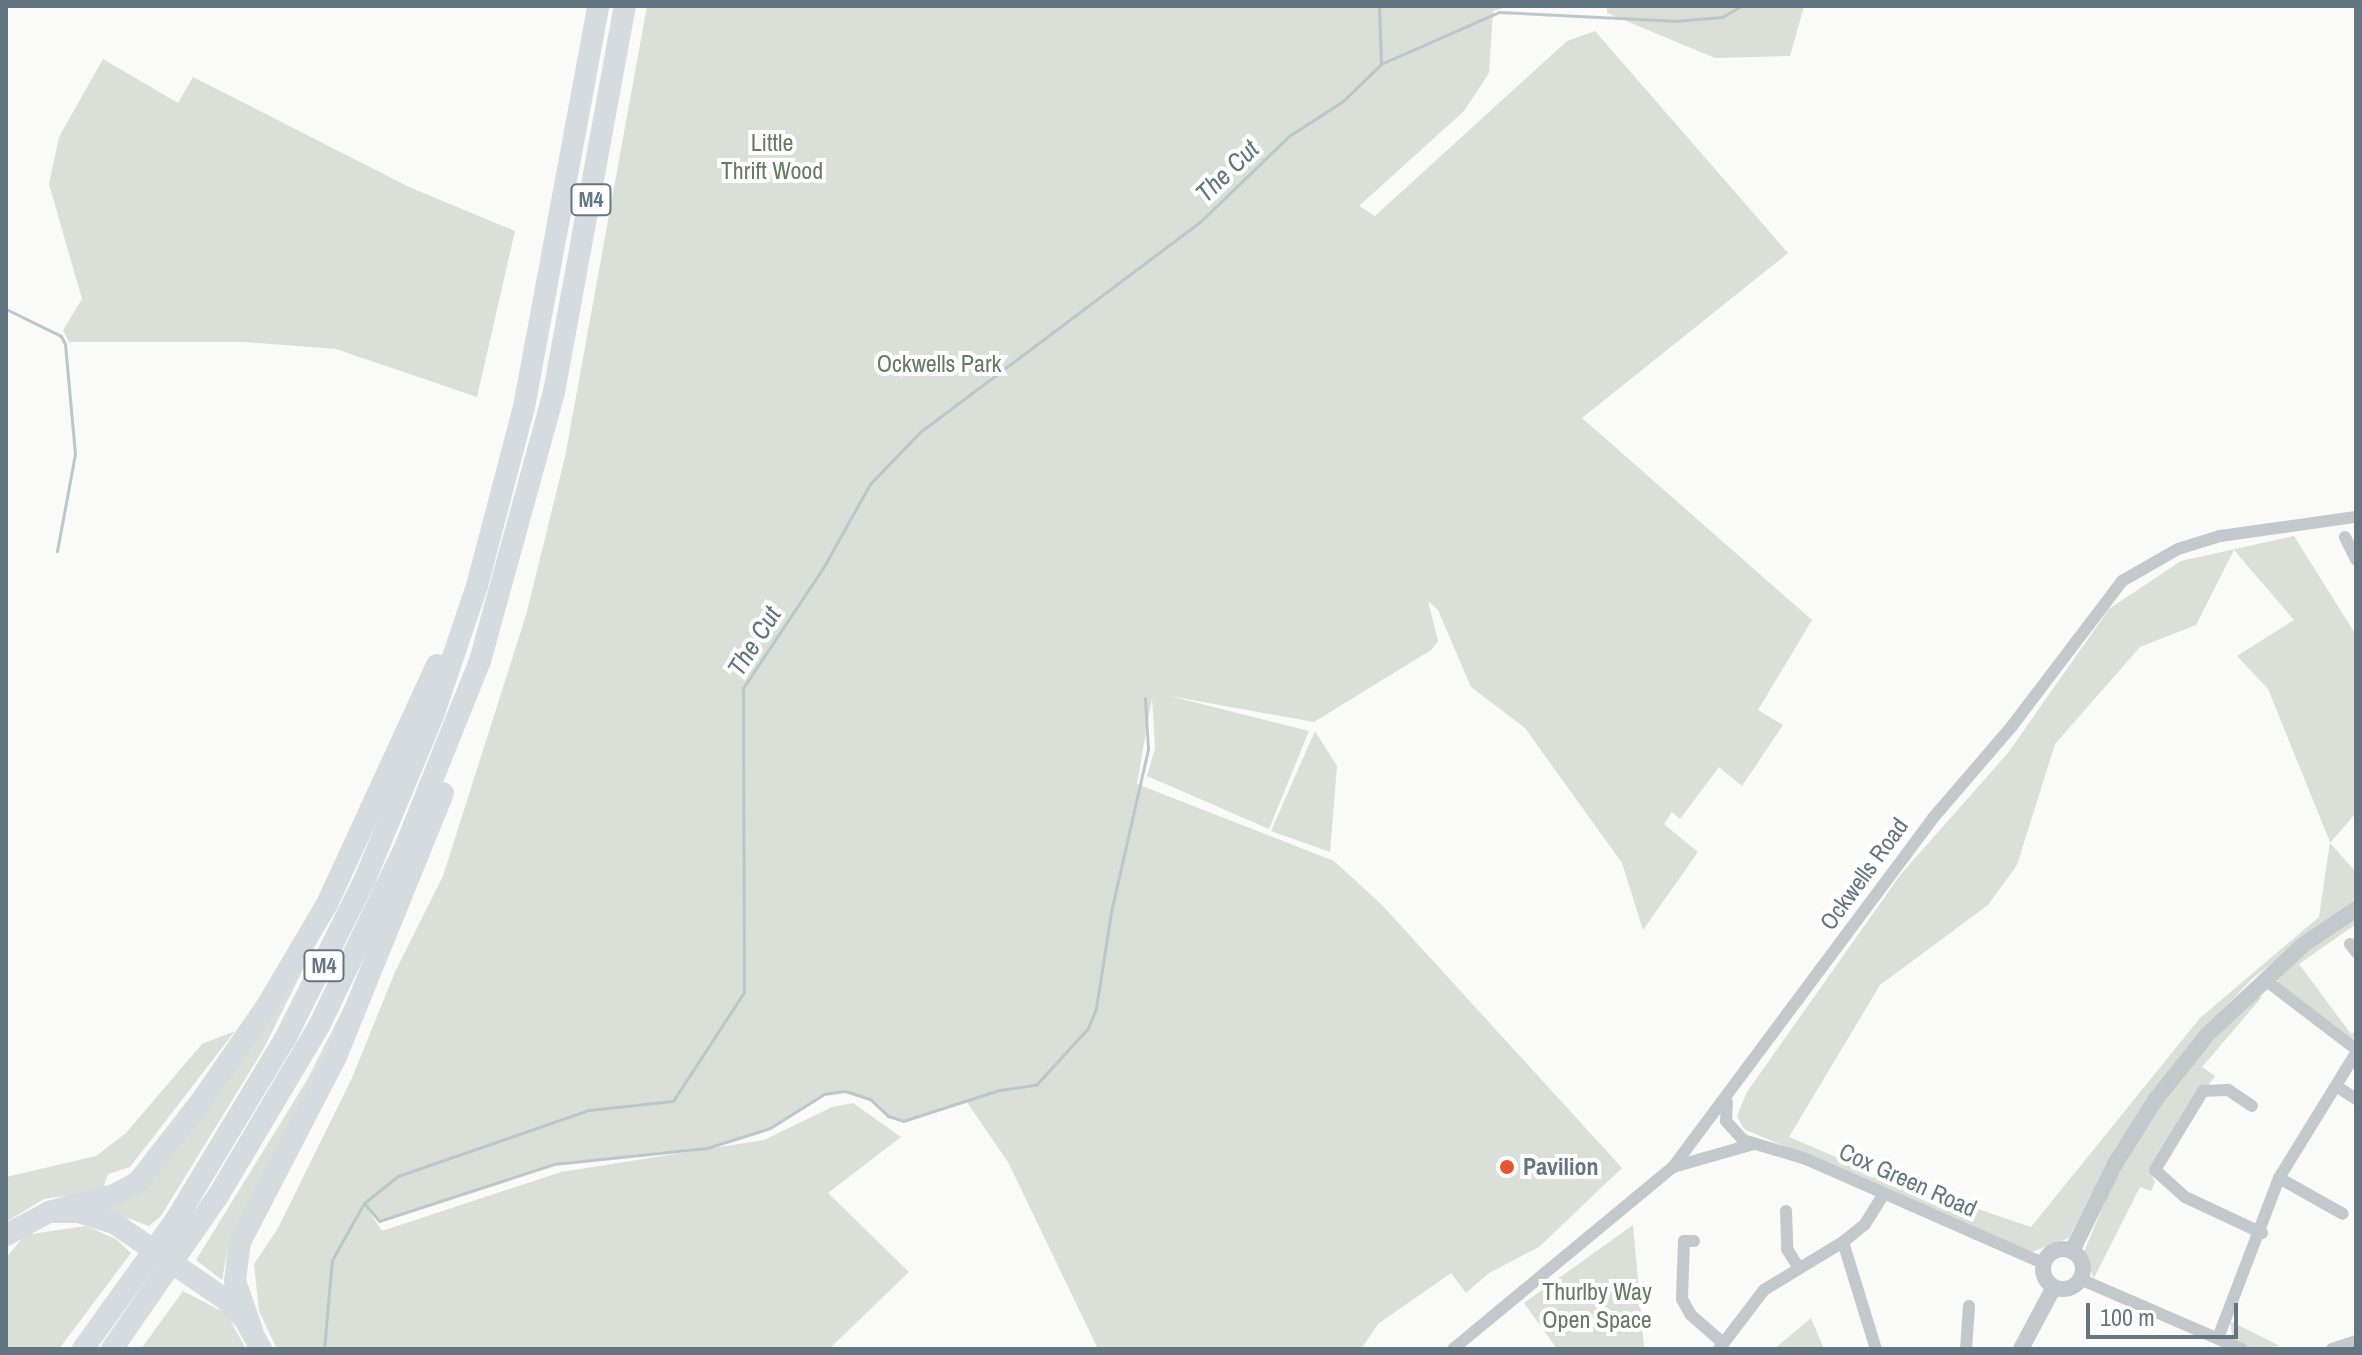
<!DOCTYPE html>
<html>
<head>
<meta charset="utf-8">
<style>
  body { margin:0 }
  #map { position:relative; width:2362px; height:1355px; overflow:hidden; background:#fafaf8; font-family:"Archivo Narrow",sans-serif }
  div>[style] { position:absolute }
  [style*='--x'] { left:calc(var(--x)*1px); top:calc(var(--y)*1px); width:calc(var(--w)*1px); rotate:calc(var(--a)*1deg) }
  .green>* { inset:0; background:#dadfd7 }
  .stream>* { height:3px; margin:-1.5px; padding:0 1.5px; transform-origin:1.5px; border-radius:1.5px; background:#bbc7cb }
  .minor>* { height:12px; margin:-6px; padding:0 6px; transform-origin:6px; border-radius:6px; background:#c3c8cc }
  .tertiary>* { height:16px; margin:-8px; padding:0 8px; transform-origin:8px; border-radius:8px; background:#c3c8cc }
  .tertiary>.ring { margin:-8px; padding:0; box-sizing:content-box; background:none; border:16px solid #c3c8cc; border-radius:50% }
  .motorway>* { height:22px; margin:-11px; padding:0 11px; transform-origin:11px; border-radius:11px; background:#d6dbdf }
  .dots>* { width:22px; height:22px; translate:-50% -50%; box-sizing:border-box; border:4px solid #fff; border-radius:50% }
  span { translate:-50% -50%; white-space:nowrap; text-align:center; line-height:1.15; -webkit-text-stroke:8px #fff; paint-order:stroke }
  .shield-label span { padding:2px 6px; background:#fff; border:2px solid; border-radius:6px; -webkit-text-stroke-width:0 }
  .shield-label { font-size:22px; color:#657683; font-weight:700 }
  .park-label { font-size:24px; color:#687a64 }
  .street-label { font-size:24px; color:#657683 }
  .poi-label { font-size:24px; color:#657683; font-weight:700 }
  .left { translate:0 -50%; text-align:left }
  .water-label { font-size:26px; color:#60757c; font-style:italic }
  .frame { position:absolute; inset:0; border:8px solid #657683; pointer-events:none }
  .scale { position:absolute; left:2086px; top:1303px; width:152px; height:36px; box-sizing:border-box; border:4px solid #657683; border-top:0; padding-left:10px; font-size:24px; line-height:28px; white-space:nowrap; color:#657683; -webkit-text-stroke:6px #fff; paint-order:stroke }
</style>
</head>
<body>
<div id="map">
  <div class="green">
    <div style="clip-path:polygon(647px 6px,1510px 6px,1493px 11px,1489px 73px,1464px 111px,1359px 206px,1375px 216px,1567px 41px,1595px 31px,1788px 253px,1582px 418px,1812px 620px,1758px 710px,1783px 725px,1742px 786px,1719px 767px,1680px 819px,1672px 812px,1664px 824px,1698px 852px,1643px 930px,1622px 863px,1525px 728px,1471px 687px,1438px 610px,1428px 601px,1438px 641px,1431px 650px,1314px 722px,1170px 696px,1309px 731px,1269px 829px,1147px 776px,1155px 748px,1152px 698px,1137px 784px,1334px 861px,1382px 905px,1622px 1168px,1539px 1247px,1489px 1273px,1466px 1293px,1451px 1273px,1378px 1324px,1361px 1349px,1098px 1349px,1008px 1162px,966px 1101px,903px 1121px,888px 1116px,869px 1099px,845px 1092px,824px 1094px,770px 1128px,707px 1148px,554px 1164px,379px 1221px,365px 1205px,382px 1231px,561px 1172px,764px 1140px,832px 1107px,853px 1103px,901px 1137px,828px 1193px,909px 1272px,829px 1349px,277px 1349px,259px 1311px,254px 1264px,277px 1230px,352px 1078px,395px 972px,443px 876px,526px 615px,565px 457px)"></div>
    <div style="clip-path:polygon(1607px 6px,1804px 6px,1790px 56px,1715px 58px,1607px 13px)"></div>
    <div style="clip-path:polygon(103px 59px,178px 103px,193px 77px,409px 187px,515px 231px,477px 397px,336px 349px,244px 342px,69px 342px,63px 330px,82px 299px,49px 184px,59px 137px)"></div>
    <div style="clip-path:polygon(evenodd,2294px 536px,2356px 635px,2356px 813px,2330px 843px,2356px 872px,2356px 899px,2253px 978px,2203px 1030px,2150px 1095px,2107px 1163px,2069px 1238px,2032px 1252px,1744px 1129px,1737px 1116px,1747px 1092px,1901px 874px,2008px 753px,2109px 609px,2181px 561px,2294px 536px,2234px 550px,2294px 620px,2237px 656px,2268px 689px,2330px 842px,2319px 917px,2200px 1018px,2031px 1227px,1883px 1177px,1789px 1137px,1880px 985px,1988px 905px,2017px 865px,2055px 744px,2140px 647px,2196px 625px,2234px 550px)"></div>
    <div style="clip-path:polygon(1315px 731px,1337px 766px,1330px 852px,1271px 831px)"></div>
    <div style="clip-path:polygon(360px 855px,263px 1050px,161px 1216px,149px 1226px,98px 1207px,146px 1183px)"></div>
    <div style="clip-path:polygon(2356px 916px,2356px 924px,2299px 964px,2351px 1034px,2356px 1031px,2353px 1039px,2278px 983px,2277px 974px)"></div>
    <div style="clip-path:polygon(379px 938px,343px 1027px,229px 1242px,222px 1280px,196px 1260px,307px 1080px)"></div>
    <div style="clip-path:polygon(2252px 996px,2262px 997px,2202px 1067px,2215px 1076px,2150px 1171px,2155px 1182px,2151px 1191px,2140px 1187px,2094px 1278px,2083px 1254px,2120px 1166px,2161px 1101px)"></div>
    <div style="clip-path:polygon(235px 1031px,130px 1167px,108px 1174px,102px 1191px,44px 1199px,6px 1222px,6px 1177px,96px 1156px,125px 1134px,202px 1044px)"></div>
    <div style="clip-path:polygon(1633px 1225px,1644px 1347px,1557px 1349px,1524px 1303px)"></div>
    <div style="clip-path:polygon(86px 1226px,116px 1239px,131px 1253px,59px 1349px,6px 1349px,6px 1258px,25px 1235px)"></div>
    <div style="clip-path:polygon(183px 1291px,227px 1314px,246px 1349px,141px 1349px)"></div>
    <div style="clip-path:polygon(1811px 1318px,1824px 1349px,1774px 1349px)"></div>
    <div style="clip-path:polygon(2230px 1321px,2280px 1346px,2249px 1349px,2233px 1342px)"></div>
  </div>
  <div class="stream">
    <div style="--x:1383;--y:63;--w:127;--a:-23.7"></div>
    <div style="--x:1499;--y:12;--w:175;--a:2.9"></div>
    <div style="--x:1674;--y:21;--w:48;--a:-4.8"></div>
    <div style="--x:1722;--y:17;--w:22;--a:-30"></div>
    <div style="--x:6;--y:309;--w:61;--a:26.1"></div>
    <div style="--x:61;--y:336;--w:9;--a:63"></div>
    <div style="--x:65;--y:344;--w:110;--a:84.8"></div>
    <div style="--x:75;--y:454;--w:99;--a:100.5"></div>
    <div style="--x:364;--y:1203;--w:23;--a:50"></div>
    <div style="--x:379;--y:1221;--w:184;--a:-18"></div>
    <div style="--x:554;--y:1164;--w:154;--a:-6"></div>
    <div style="--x:707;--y:1148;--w:66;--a:-17.6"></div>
    <div style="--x:770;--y:1128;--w:64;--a:-32.2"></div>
    <div style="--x:824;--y:1094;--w:21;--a:-8"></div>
    <div style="--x:845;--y:1091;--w:26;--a:18"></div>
    <div style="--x:870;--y:1099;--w:25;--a:43"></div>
    <div style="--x:888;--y:1116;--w:16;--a:18"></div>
    <div style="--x:903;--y:1121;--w:101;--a:-17.9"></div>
    <div style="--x:999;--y:1090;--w:37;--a:-8"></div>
    <div style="--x:1036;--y:1085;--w:77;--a:-47.6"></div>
    <div style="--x:1088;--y:1028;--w:22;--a:-68"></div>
    <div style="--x:1096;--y:1008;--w:97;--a:-81.1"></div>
    <div style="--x:1111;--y:912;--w:167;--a:-77.2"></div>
    <div style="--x:1148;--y:749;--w:51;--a:-93.4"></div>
    <div style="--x:324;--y:1349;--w:89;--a:-84.9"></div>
    <div style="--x:332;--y:1260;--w:65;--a:-60.7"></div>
    <div style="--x:364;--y:1203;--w:43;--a:-38.5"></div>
    <div style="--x:398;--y:1176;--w:202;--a:-19.1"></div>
    <div style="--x:589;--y:1110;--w:84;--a:-6.1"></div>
    <div style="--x:673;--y:1101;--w:130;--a:-56.9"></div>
    <div style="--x:744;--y:992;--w:304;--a:-90.2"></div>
    <div style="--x:743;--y:688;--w:144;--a:-56.3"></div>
    <div style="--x:823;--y:568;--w:96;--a:-60.8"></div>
    <div style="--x:870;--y:484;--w:72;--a:-46.1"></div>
    <div style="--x:920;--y:432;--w:351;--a:-36.9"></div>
    <div style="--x:1201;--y:221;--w:122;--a:-44"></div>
    <div style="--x:1289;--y:136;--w:64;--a:-32.9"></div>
    <div style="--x:1343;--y:101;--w:53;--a:-44.2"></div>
    <div style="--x:1381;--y:64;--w:58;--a:-92"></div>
  </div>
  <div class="minor">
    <div style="--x:2345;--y:537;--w:25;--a:64"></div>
    <div style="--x:2350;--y:944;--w:10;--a:53"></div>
    <div style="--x:2264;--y:979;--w:116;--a:37.3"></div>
    <div style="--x:2336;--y:1086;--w:24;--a:33"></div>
    <div style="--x:1727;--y:1102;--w:19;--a:93"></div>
    <div style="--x:1726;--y:1121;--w:25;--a:48"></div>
    <div style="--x:1743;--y:1140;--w:66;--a:16.8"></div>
    <div style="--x:1806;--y:1159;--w:259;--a:23.7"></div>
    <div style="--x:2252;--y:1106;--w:29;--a:-146"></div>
    <div style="--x:2228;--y:1090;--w:25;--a:178"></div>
    <div style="--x:2203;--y:1091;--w:92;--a:121.3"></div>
    <div style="--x:2155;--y:1170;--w:40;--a:42"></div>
    <div style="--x:2185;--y:1197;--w:85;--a:25.1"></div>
    <div style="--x:1673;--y:1167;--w:84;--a:-15.9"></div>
    <div style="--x:2279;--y:1178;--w:73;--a:29.4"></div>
    <div style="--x:1786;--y:1211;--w:38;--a:88"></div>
    <div style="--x:1787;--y:1249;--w:22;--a:58"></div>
    <div style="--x:1694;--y:1241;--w:10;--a:180"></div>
    <div style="--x:1684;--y:1241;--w:58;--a:92"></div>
    <div style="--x:1682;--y:1299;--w:18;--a:61"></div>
    <div style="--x:1691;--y:1315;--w:43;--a:41.2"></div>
    <div style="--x:1843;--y:1242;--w:112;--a:72.9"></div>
    <div style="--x:2080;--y:1279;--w:176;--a:23.4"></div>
    <div style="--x:2218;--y:1338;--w:171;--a:-69.1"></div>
    <div style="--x:2279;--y:1178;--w:147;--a:-58.4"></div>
    <div style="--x:1453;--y:1349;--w:286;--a:-39.6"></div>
    <div style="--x:1673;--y:1167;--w:435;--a:-53.3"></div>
    <div style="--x:1933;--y:818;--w:121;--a:-49.3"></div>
    <div style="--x:2012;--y:726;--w:182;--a:-52.8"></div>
    <div style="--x:2122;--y:581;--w:64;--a:-29.7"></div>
    <div style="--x:2178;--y:549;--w:44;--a:-17.2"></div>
    <div style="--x:2220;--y:536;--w:137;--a:-8"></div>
    <div style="--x:1719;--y:1349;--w:74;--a:-52.7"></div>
    <div style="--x:1764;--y:1290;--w:92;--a:-31.3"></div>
    <div style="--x:1843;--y:1242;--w:28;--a:-39"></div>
    <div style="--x:1865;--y:1224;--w:36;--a:-58"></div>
    <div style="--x:1966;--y:1349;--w:43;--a:-86"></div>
    <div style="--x:2332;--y:1349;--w:25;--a:-18"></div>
  </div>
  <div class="tertiary">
    <div class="ring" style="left:2043px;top:1249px;width:24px;height:24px"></div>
    <div style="--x:2072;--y:1251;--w:97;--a:-63.7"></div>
    <div style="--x:2115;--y:1164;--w:77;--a:-57.8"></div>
    <div style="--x:2156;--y:1099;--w:83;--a:-51.3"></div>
    <div style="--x:2208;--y:1034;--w:130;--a:-43.1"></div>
    <div style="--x:2303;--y:945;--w:64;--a:-34.2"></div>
    <div style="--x:2021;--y:1349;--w:70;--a:-62"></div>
  </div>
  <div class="motorway">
    <div style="--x:49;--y:1212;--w:67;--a:-14.7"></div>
    <div style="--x:114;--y:1195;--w:27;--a:-28"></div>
    <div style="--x:138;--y:1182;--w:104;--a:-52"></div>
    <div style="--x:202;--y:1100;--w:116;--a:-55.5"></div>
    <div style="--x:268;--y:1004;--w:116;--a:-59.5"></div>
    <div style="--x:327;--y:904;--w:263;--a:-65.3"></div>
    <div style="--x:6;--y:1235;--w:49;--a:-28.1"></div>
    <div style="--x:49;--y:1212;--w:29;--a:0"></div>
    <div style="--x:78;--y:1212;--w:38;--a:17"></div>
    <div style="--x:114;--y:1223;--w:136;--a:34.5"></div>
    <div style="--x:226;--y:1300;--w:28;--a:46"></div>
    <div style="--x:245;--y:1320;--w:33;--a:61"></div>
    <div style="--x:252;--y:1330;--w:52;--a:-109.1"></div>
    <div style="--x:235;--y:1281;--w:39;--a:-83"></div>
    <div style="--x:240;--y:1242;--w:206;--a:-62.6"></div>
    <div style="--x:335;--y:1059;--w:287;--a:-67.9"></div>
    <div style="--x:83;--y:1349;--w:158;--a:-54.3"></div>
    <div style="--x:175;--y:1221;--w:213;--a:-58.9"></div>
    <div style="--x:285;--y:1039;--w:179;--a:-63.4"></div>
    <div style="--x:365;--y:879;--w:180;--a:-67.4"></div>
    <div style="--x:434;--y:713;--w:134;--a:-71.3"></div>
    <div style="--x:477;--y:586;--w:185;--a:-75.3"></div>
    <div style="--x:524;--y:407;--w:408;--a:-79.5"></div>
    <div style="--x:112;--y:1349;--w:186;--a:-55.3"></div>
    <div style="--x:218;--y:1196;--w:200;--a:-59.3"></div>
    <div style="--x:320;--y:1024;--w:199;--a:-64.3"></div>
    <div style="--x:406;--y:845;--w:198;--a:-68.1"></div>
    <div style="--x:480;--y:661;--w:279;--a:-74.6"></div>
    <div style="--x:554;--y:392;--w:392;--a:-79.6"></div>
  </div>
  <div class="dots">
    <div style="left:1507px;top:1167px;background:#e4572e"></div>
  </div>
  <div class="shield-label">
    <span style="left:591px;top:200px">M4</span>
    <span style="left:324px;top:966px">M4</span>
  </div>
  <div class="park-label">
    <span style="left:772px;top:157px">Little<br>Thrift Wood</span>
    <span style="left:939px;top:364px">Ockwells Park</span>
    <span style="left:1597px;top:1306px">Thurlby Way<br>Open Space</span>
  </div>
  <div class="street-label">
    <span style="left:1864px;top:874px;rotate:-54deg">Ockwells Road</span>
    <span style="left:1908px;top:1180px;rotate:24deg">Cox Green Road</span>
  </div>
  <div class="poi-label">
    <span class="left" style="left:1523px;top:1167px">Pavilion</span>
  </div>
  <div class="water-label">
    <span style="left:1227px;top:171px;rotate:-44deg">The Cut</span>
    <span style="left:754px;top:641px;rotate:-58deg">The Cut</span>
  </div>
  <div class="frame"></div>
  <div class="scale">100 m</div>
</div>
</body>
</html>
